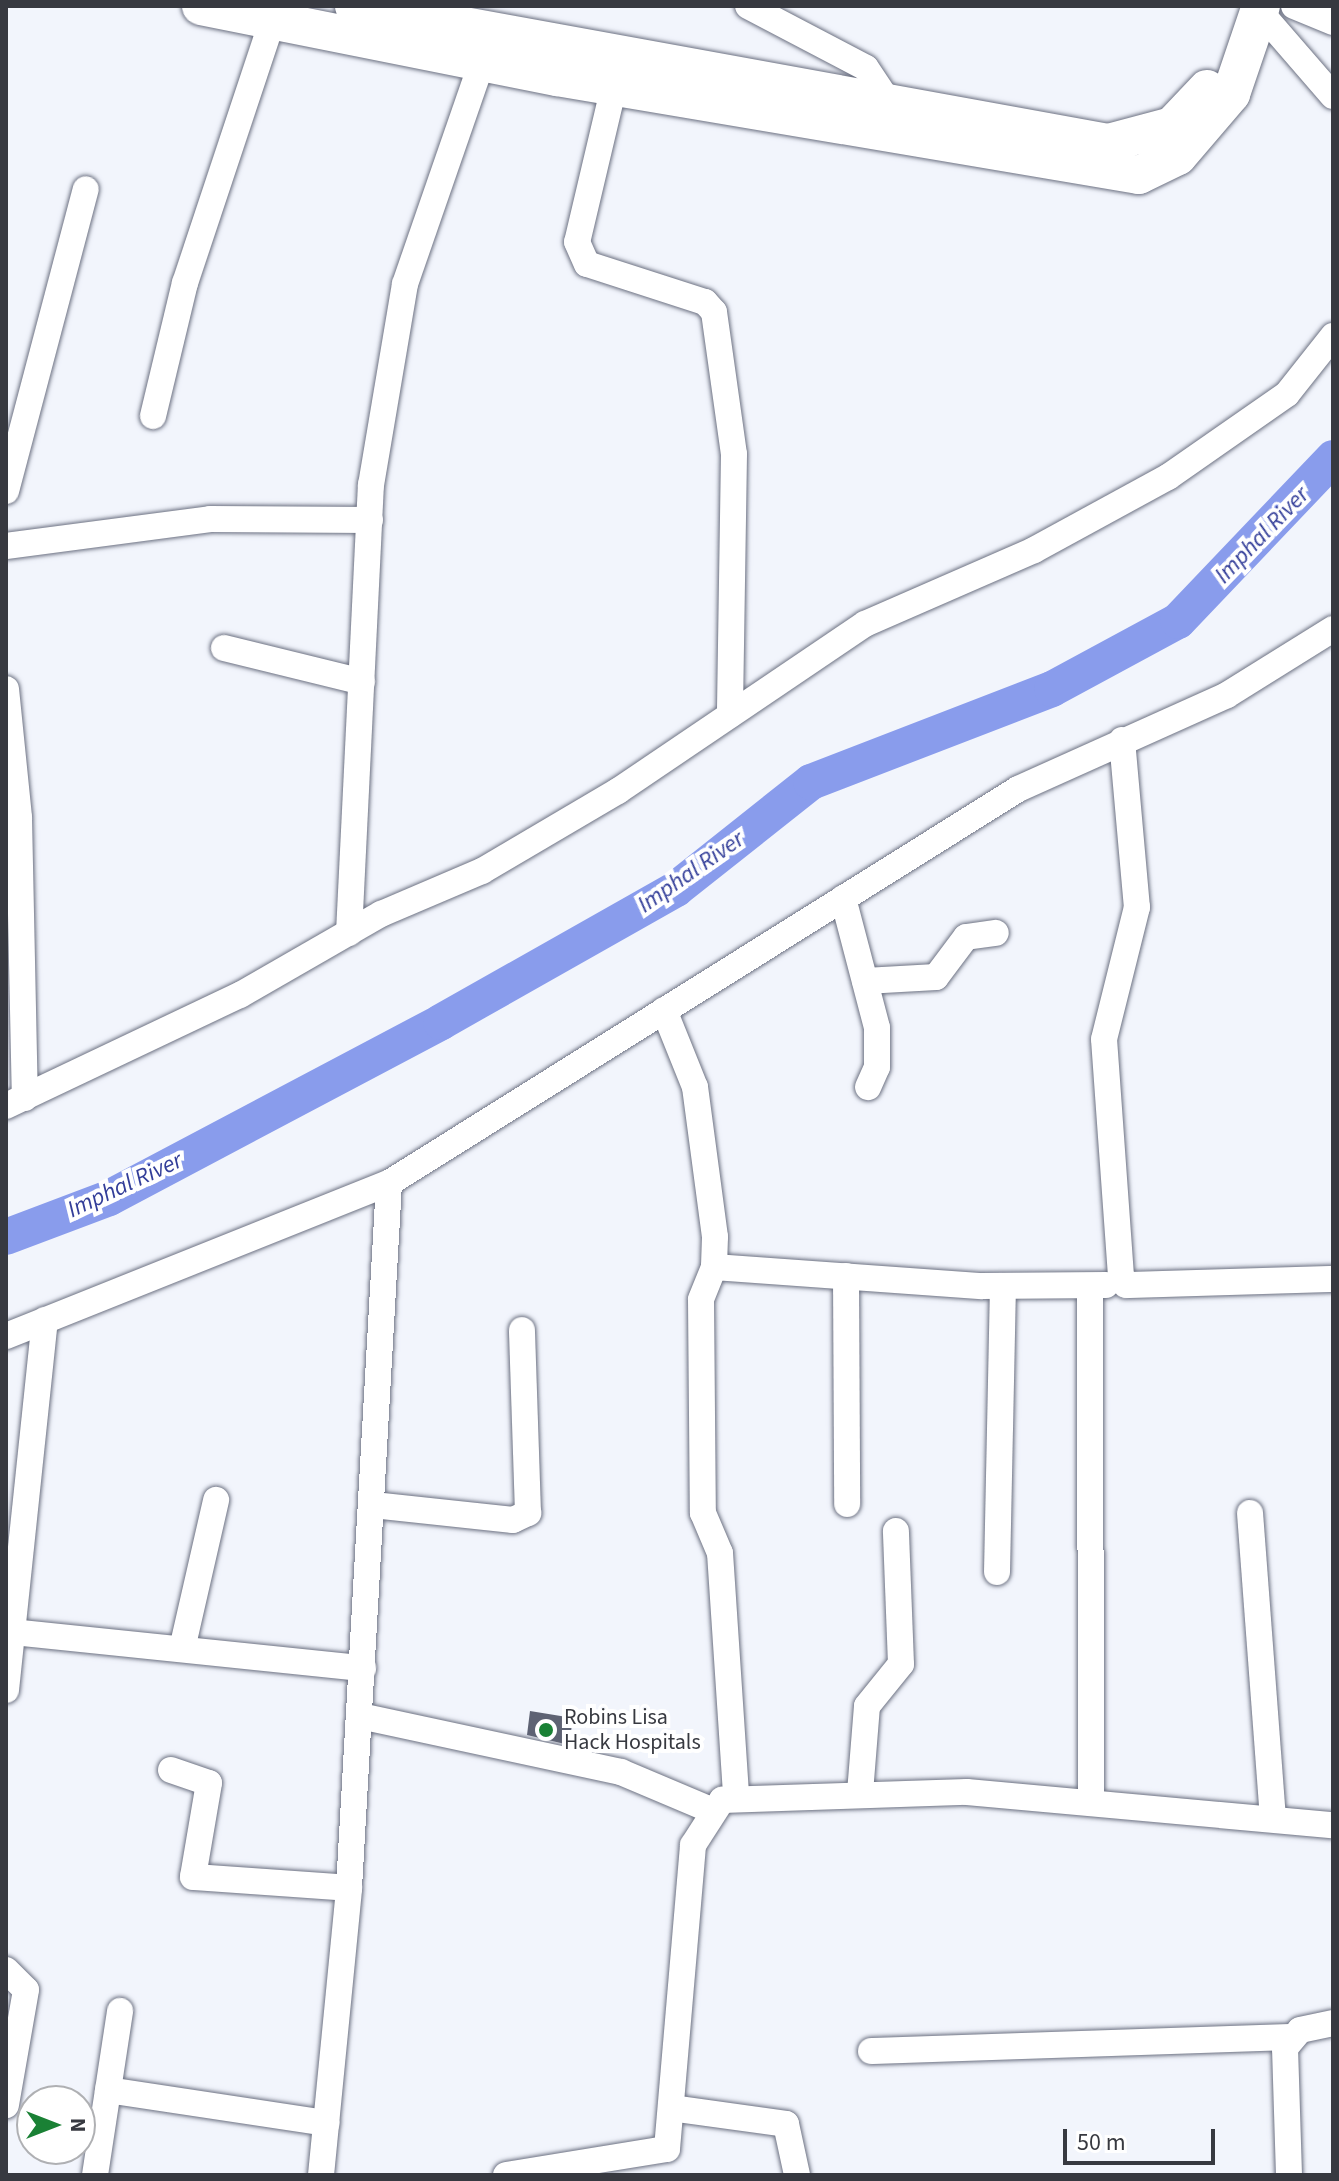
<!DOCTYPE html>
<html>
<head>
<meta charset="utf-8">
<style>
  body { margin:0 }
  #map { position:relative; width:1339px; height:2181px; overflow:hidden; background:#f2f5fc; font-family:"Source Sans 3",sans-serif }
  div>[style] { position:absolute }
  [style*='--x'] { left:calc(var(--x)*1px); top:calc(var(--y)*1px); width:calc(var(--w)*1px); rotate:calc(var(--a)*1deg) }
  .river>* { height:36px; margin:-18px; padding:0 18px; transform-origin:18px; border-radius:18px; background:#899cec }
  .building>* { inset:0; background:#5e6273 }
  .roads { filter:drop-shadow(0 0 2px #6c7182) drop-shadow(0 0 2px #6c7182) }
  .minor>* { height:26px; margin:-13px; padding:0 13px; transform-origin:13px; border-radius:13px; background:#fff }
  .highway>* { height:38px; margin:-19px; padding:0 19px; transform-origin:19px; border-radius:19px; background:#fff }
  .dots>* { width:22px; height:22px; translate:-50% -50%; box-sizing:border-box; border:4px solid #fff; border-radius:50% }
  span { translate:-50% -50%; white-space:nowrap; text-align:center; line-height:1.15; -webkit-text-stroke:8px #fff; paint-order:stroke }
  .poi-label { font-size:22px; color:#373940 }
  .left { translate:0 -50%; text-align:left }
  .water-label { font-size:24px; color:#333e99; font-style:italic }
  .frame { position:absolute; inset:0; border:8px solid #373940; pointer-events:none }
  .north { position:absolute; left:16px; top:2085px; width:80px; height:80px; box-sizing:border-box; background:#fff; border:2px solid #afb0b3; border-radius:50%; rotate:90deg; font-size:22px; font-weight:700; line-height:32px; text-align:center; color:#373940 }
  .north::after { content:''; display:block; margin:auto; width:28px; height:36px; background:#1a8135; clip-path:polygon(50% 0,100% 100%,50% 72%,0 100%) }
  .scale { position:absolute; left:1063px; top:2129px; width:152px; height:36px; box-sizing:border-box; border:4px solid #373940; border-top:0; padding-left:10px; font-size:24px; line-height:28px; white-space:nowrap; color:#373940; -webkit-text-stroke:6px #fff; paint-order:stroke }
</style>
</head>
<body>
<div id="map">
  <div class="river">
    <div style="--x:6;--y:1237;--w:110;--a:-20.7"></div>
    <div style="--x:109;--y:1198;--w:376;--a:-27.9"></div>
    <div style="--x:441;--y:1022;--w:270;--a:-29.5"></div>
    <div style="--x:676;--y:889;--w:172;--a:-38.4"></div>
    <div style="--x:811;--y:782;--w:258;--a:-21.1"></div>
    <div style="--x:1052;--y:689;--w:143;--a:-28.4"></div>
    <div style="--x:1178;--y:621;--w:225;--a:-46.4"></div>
  </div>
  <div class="building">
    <div style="clip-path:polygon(530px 1711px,573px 1718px,569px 1745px,527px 1735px)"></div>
  </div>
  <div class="roads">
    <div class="minor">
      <div style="--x:748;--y:6;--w:133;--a:27.7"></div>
      <div style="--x:866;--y:68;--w:54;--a:56.3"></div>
      <div style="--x:1255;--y:6;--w:119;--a:49.1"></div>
      <div style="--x:1294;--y:6;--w:42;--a:22.3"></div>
      <div style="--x:614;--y:86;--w:160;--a:103.3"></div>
      <div style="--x:577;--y:242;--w:24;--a:66"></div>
      <div style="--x:587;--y:264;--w:124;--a:17.9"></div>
      <div style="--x:705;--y:302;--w:13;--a:48"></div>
      <div style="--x:714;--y:312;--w:143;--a:82"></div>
      <div style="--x:734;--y:454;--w:261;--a:90.9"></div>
      <div style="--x:153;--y:416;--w:137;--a:-76.5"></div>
      <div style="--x:185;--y:283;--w:276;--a:-71.6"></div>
      <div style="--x:6;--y:491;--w:312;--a:-75.2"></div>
      <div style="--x:6;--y:546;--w:206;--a:-7.5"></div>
      <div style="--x:210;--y:519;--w:160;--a:0.4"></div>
      <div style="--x:224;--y:648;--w:142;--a:13.8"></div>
      <div style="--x:6;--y:689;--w:130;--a:84.2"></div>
      <div style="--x:19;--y:818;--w:280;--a:88.8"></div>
      <div style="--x:1122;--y:740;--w:168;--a:84.9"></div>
      <div style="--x:1137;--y:907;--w:136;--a:104"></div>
      <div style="--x:1104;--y:1039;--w:238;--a:85.9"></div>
      <div style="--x:1121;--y:1276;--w:10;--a:61"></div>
      <div style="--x:1126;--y:1285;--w:207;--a:-1.7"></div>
      <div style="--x:843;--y:898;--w:134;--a:75.3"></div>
      <div style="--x:877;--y:1028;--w:39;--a:90"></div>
      <div style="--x:877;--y:1067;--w:22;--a:114"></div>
      <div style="--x:349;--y:933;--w:449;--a:-87.2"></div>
      <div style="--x:371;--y:485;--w:204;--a:-80.4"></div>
      <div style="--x:405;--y:284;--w:235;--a:-70.9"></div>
      <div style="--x:865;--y:981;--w:71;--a:-3.2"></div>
      <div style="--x:936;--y:977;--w:50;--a:-53.1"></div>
      <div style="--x:966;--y:937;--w:30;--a:-8"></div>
      <div style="--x:664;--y:1010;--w:83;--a:68.1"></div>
      <div style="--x:695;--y:1087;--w:151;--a:82.4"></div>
      <div style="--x:715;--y:1237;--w:30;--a:92"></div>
      <div style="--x:714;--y:1267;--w:35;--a:112"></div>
      <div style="--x:701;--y:1300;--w:213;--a:89.5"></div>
      <div style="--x:703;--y:1513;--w:43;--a:67"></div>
      <div style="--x:720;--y:1553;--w:242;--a:86.2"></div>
      <div style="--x:6;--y:1106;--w:259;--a:-25.4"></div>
      <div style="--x:240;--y:995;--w:163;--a:-29.9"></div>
      <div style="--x:381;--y:914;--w:110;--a:-23.1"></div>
      <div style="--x:482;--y:871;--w:158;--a:-30.5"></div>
      <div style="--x:618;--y:791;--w:298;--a:-34.1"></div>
      <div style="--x:865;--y:624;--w:184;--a:-23.6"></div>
      <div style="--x:1034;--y:550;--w:153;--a:-28.6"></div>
      <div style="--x:1168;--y:477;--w:145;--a:-34.9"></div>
      <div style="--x:1287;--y:394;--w:74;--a:-51.6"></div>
      <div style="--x:714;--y:1267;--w:269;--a:4.1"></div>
      <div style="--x:982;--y:1286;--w:124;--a:-0.5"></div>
      <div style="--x:846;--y:1276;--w:228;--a:89.7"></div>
      <div style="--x:1090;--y:1286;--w:513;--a:89.89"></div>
      <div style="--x:6;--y:1336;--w:412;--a:-21.8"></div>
      <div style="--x:389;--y:1183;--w:742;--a:-32.06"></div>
      <div style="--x:1018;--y:789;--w:229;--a:-24.2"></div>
      <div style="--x:1227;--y:695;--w:125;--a:-31.9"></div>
      <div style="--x:373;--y:1505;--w:141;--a:6.1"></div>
      <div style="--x:513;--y:1520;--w:17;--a:-25"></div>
      <div style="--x:528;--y:1513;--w:183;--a:-91.9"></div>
      <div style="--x:1250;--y:1513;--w:305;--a:85.7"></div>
      <div style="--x:997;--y:1572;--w:286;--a:-88.8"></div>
      <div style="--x:12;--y:1632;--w:353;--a:5.9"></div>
      <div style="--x:182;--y:1649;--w:153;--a:-77.1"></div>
      <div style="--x:6;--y:1690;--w:372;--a:-84"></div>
      <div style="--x:360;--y:1716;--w:267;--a:12.1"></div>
      <div style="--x:621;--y:1772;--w:98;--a:22.9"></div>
      <div style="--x:171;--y:1770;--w:40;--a:18.9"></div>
      <div style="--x:209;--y:1783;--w:95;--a:99.7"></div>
      <div style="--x:193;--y:1877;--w:156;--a:4"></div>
      <div style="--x:860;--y:1793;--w:87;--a:-85.4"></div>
      <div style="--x:867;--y:1706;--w:54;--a:-51"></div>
      <div style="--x:901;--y:1664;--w:133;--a:-92.2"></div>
      <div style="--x:6;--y:1970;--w:28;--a:45"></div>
      <div style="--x:26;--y:1990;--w:117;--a:99.9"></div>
      <div style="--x:871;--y:2051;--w:421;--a:-1.9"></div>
      <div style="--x:108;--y:2090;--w:221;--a:8.6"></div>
      <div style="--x:671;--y:2108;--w:116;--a:7.9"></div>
      <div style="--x:786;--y:2124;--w:52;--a:77.8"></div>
      <div style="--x:95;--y:2175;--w:166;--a:-81.3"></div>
      <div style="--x:321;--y:2175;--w:288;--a:-84.4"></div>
      <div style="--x:349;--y:1888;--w:706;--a:-86.75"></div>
      <div style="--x:506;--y:2175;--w:163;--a:-9.2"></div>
      <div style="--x:667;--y:2149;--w:305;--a:-85.1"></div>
      <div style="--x:693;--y:1845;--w:54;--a:-57.2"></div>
      <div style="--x:722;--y:1800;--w:245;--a:-1.9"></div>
      <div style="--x:967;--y:1792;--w:367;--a:5.2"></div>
      <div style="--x:1289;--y:2175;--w:127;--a:-91.8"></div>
      <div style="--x:1285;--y:2048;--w:23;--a:-50"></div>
      <div style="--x:1300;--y:2030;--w:34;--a:-12"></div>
    </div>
    <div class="highway">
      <div style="--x:201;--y:6;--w:363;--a:11.3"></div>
      <div style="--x:557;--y:77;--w:590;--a:9.56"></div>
      <div style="--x:1139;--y:175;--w:43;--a:-26"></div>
      <div style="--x:1178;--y:156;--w:82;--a:-49.5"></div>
      <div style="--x:1231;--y:94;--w:93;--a:-71.2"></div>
      <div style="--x:354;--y:6;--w:766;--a:10.3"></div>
      <div style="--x:1108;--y:143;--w:66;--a:-14.9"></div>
      <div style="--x:1172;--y:126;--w:51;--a:-46.6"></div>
    </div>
  </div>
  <div class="dots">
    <div style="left:546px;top:1730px;background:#1a8135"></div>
  </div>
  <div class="poi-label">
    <span class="left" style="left:564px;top:1730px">Robins Lisa<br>Hack Hospitals</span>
  </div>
  <div class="water-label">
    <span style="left:1262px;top:535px;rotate:-46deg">Imphal River</span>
    <span style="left:691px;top:872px;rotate:-35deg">Imphal River</span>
    <span style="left:125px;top:1185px;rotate:-25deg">Imphal River</span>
  </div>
  <div class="frame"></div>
  <div class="north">N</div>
  <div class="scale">50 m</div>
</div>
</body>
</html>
